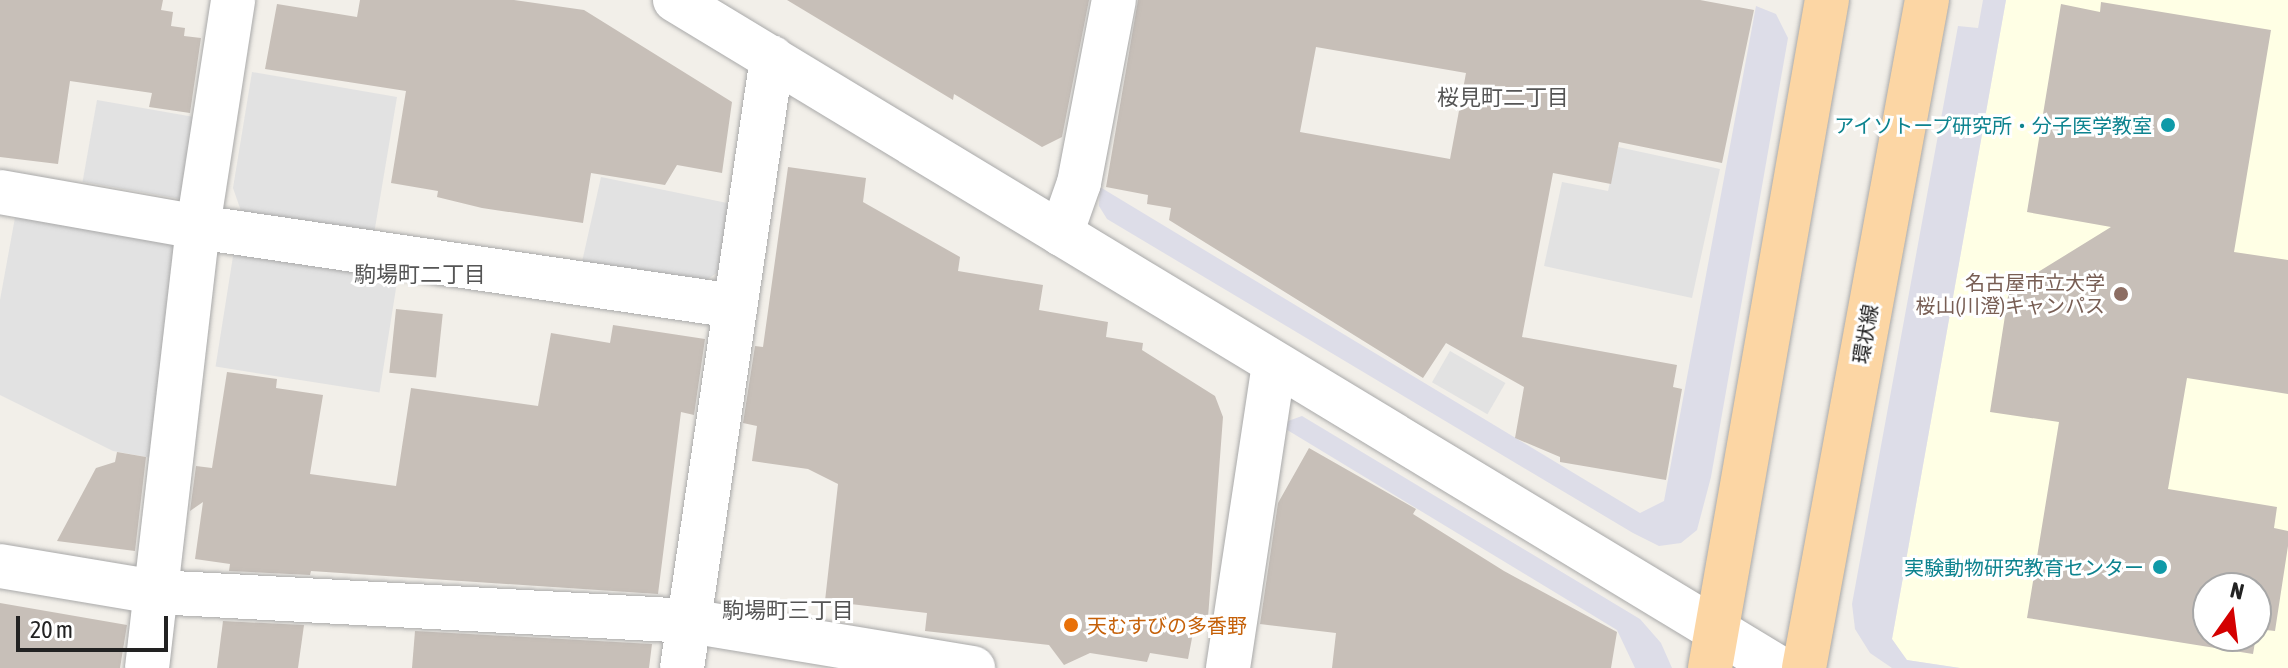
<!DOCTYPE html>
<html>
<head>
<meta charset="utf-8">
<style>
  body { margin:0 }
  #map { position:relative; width:2288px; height:668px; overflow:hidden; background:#f2efe9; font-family:"Asap Condensed","Noto Sans JP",sans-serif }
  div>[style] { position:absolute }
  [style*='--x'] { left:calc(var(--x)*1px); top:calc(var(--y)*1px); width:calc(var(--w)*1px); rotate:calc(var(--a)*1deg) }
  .education>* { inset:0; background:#ffffe5 }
  .parking>* { inset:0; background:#e2e2e2; transform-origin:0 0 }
  .plaza>* { inset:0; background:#dddde8 }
  .building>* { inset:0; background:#c7bfb8; transform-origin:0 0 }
  .roads { filter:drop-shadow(0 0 2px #a9a9a9) drop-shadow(0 0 2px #a9a9a9) }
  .minor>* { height:44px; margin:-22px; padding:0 22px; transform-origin:22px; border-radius:22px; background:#fff }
  .tertiary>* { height:44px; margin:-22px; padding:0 22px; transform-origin:22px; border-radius:22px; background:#fff }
  .primary>* { height:44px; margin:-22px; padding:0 22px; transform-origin:22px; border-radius:22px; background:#fcd6a4 }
  .dots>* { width:22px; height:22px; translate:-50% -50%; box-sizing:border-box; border:4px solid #fff; border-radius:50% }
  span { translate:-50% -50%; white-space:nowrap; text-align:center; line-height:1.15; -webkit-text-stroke:6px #fff; paint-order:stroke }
  .culture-label { font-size:20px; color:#0d838f }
  .right { translate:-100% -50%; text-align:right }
  .education-label { font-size:20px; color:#785e54 }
  .street-label { font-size:20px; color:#222 }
  .food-label { font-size:20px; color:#c56008 }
  .left { translate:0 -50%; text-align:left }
  .neighbourhood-label { font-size:22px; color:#555 }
  .north { position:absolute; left:2192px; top:572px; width:80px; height:80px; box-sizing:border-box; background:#fff; border:2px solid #a7a7a7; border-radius:50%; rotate:14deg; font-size:22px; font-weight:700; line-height:32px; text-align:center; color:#222 }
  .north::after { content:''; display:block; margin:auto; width:28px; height:36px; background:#d40000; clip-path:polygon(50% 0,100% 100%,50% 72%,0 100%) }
  .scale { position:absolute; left:16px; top:616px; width:152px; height:36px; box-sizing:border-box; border:4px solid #222; border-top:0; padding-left:10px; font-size:24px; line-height:28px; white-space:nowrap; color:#222; -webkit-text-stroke:6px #fff; paint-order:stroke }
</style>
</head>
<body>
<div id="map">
  <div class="education">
    <div style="clip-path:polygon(evenodd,2006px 0,2288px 0,2288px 668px,1960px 668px,1906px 660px,1892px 639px,2006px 0,2208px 588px,2256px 588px,2256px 636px,2208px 636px,2208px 588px)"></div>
  </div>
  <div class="parking">
    <div style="clip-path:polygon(252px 72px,397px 97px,374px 234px,241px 211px,233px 188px)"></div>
    <div style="left:97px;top:100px;width:100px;height:83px;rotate:10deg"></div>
    <div style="clip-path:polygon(1618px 147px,1720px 169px,1692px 298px,1544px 266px,1562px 182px,1608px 191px)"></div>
    <div style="clip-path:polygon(601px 177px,732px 204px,718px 272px,698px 286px,582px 262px)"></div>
    <div style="clip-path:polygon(16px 212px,184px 242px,152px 458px,113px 451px,0 395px,0 300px)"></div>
    <div style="left:234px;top:250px;width:166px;height:118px;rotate:9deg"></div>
    <div style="left:1450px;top:351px;width:64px;height:36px;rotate:30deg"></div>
  </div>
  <div class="plaza">
    <div style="clip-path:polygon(1983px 0,2006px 0,1892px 639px,1907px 660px,1960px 668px,1892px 668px,1870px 653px,1855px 629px,1852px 604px,1958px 26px,1978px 28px)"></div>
    <div style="clip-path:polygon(1756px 6px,1776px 14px,1788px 38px,1711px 477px,1697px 530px,1681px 543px,1659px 546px,1633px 533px,1107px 219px,1099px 206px,1100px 187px,1640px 513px,1664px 501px)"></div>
    <div style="clip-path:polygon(1302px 416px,1640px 619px,1661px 643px,1672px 668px,1635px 668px,1617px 630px,1284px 428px,1288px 421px)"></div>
  </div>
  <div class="building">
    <div style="clip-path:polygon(0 0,163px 0,161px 10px,173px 12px,171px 26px,185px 28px,184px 36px,201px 38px,190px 113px,149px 107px,152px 93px,70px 81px,58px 164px,0 157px)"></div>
    <div style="clip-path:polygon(360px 0,514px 0,584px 10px,732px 102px,722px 173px,677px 165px,665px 185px,591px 173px,583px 223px,482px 208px,437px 197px,438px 191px,391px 183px,406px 91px,265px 69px,277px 4px,357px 17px)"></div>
    <div style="clip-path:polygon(787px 0,1089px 0,1062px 137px,1042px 147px,954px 94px,953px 100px)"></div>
    <div style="clip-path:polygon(evenodd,1138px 0,1700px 0,1754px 10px,1722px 163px,1619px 142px,1611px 184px,1553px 173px,1522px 337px,1677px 365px,1673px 387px,1682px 389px,1666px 480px,1560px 462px,1560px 457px,1515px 438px,1524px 387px,1446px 343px,1423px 378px,1169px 220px,1171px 208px,1147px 204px,1148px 195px,1106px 187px,1138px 0,1316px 47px,1466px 73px,1450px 159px,1300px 132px,1316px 47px)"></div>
    <div style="clip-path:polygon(2101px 2px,2271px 30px,2234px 252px,2288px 260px,2288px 394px,2187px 378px,2168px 489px,2277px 507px,2274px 528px,2288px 531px,2288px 546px,2275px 631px,2257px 629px,2256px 634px,2256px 588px,2208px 588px,2208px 636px,2256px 636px,2253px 654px,2027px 618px,2059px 422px,1990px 412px,2009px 290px,2111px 227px,2027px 212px,2061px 4px,2100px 12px)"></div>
    <div style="clip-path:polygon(788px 167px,866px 178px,863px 202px,960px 257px,958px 271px,1043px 285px,1039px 310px,1108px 322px,1106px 337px,1143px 343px,1142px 350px,1215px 396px,1223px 417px,1208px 618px,1196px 617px,1188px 659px,1150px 653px,1147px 662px,1090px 653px,1064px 665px,1049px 645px,925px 631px,927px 613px,825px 601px,838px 484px,808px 469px,752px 461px,757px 426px,743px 423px,755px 346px,763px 347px)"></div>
    <div style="left:396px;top:309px;width:47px;height:64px;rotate:6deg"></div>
    <div style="clip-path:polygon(613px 325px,705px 339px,694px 415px,681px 412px,658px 594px,311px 571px,310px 575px,229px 571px,230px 564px,195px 559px,203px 502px,190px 511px,196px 466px,212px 468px,227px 372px,277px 379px,276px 388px,323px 395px,310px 474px,396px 486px,411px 388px,538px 406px,551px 333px,610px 343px)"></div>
    <div style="clip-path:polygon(1309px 448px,1416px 509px,1413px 514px,1504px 571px,1617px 632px,1611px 668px,1332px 668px,1336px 633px,1260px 624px,1278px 503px)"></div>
    <div style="clip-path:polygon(117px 452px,146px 457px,135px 551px,57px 541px,96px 468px,115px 462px)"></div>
    <div style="clip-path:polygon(0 603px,127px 625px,120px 668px,0 668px)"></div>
    <div style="clip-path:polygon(223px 621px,304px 625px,298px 668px,217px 668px)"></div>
    <div style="clip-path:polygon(415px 631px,652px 644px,649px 668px,412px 668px)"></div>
  </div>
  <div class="roads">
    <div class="minor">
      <div style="--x:0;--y:192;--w:201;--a:10"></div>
      <div style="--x:198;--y:227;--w:542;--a:8.38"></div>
      <div style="--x:1061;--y:234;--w:54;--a:-70.6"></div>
      <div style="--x:1079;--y:183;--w:186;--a:-79.2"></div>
      <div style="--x:0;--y:566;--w:158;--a:9.5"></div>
      <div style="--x:156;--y:592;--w:534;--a:3.11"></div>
      <div style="--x:689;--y:621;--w:288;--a:9.4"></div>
      <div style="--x:682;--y:668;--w:617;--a:-81.61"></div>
      <div style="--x:1228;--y:668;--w:307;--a:-81.4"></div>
    </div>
    <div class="tertiary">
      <div style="--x:675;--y:0;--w:1290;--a:31.18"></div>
      <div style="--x:147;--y:668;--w:444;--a:-83.4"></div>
      <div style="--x:198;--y:227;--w:230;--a:-81.2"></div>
    </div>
    <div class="primary">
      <div style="--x:1710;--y:668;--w:678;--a:-80.07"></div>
      <div style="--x:1804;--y:668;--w:679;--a:-79.57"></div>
    </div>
  </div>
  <div class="dots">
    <div style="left:2168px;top:125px;background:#0f9aa8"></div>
    <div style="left:2121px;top:294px;background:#8d6e63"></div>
    <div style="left:2160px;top:567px;background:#0f9aa8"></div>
    <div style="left:1071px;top:625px;background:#e8710a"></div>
  </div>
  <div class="culture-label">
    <span class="right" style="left:2152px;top:125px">アイソトープ研究所・分子医学教室</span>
    <span class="right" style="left:2144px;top:567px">実験動物研究教育センター</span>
  </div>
  <div class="education-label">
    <span class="right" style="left:2105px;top:294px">名古屋市立大学<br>桜山(川澄)キャンパス</span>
  </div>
  <div class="street-label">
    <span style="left:1865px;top:334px;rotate:-80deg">環状線</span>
  </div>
  <div class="food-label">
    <span class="left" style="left:1087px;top:625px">天むすびの多香野</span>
  </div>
  <div class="neighbourhood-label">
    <span style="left:1503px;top:98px">桜見町二丁目</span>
    <span style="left:420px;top:275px">駒場町二丁目</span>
    <span style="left:788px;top:611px">駒場町三丁目</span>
  </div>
  <div class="north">N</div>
  <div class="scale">20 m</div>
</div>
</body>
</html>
